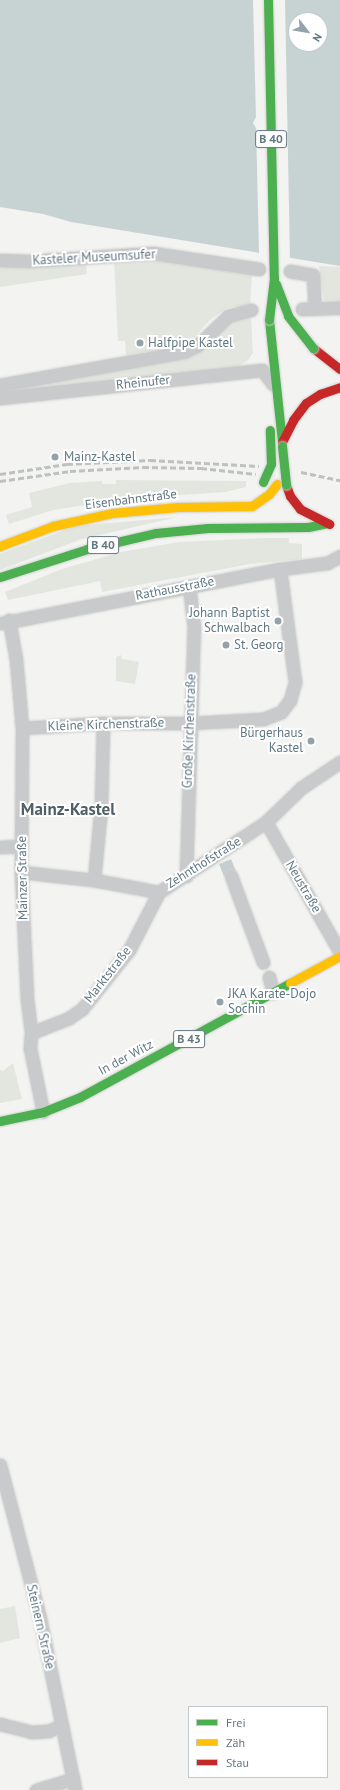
<!DOCTYPE html>
<html>
<head>
<meta charset="utf-8">
<style>
  body { margin:0 }
  #map { position:relative; width:340px; height:1790px; overflow:hidden; background:#f3f3f1; font-family:"PT Sans",sans-serif }
  div>[style] { position:absolute }
  [style*='--x'] { left:calc(var(--x)*1px); top:calc(var(--y)*1px); width:calc(var(--w)*1px); rotate:calc(var(--a)*1deg) }
  .green>* { inset:0; background:#e3e6df }
  .water>* { inset:0; background:#c7d2d3 }
  .pier>* { inset:0; background:#f3f3f1 }
  .street-tunnel>* { height:13px; margin-top:-6.5px; transform-origin:0; background:repeating-linear-gradient(90deg,#c7ced0 0 13px,transparent 0 19px) }
  .roads { filter:drop-shadow(0 0 1px #d0d1d0) drop-shadow(0 0 1px #d0d1d0) }
  .street>* { height:13px; margin:-6.5px; padding:0 6.5px; transform-origin:6.5px; border-radius:6.5px; background:#c8cacb }
  .fast>* { height:9px; margin:-4.5px; padding:0 4.5px; transform-origin:4.5px; border-radius:4.5px; background:#4caf50 }
  .slow>* { height:9px; margin:-4.5px; padding:0 4.5px; transform-origin:4.5px; border-radius:4.5px; background:#ffc107 }
  .jam>* { height:9px; margin:-4.5px; padding:0 4.5px; transform-origin:4.5px; border-radius:4.5px; background:#c62828 }
  .rail>* { height:3px; margin-top:-1.5px; transform-origin:0; background:repeating-linear-gradient(90deg,#bec1c1 0 6px,transparent 0 9px) }
  .bridges { filter:drop-shadow(0 0 1px #d0d1d0) drop-shadow(0 0 1px #d0d1d0) }
  .fast-bridge>* { height:9px; margin:-4.5px; padding:0 4.5px; transform-origin:4.5px; border-radius:4.5px; background:#4caf50 }
  .dots>* { width:11px; height:11px; translate:-50% -50%; box-sizing:border-box; border:2px solid #fff; border-radius:50% }
  span { translate:-50% -50%; white-space:nowrap; text-align:center; line-height:1.15; -webkit-text-stroke:4px #fff; paint-order:stroke }
  .shield-label span { padding:1px 3px; background:#fff; border:1px solid; border-radius:3px; -webkit-text-stroke-width:0 }
  .shield-label { font-size:12px; color:#617883; font-weight:700 }
  .street-label { font-size:13px; color:#617883 }
  .poi-label { font-size:13px; color:#617883 }
  .left { translate:0 -50%; text-align:left }
  .right { translate:-100% -50%; text-align:right }
  .district-label { font-size:17px; color:#506067; font-weight:700 }
  .legend { position:absolute; left:188px; top:1706px; width:140px; height:72px; box-sizing:border-box; background:#fff; border:1px solid #c0c9cd; margin:0; padding:5px 7px; list-style:none; font-size:12px; color:#617883 }
  .legend li { display:flex; align-items:center; gap:8px; height:20px }
  .legend b { width:20px; border:1px solid #c0c9cd }
  .north { position:absolute; left:288px; top:12px; width:40px; height:40px; box-sizing:border-box; background:#fff; border:1px solid #c0c9cd; border-radius:50%; rotate:121deg; font-size:11px; font-weight:700; line-height:16px; text-align:center; color:#617883 }
  .north::after { content:''; display:block; margin:auto; width:14px; height:18px; background:#94a3aa; clip-path:polygon(50% 0,100% 100%,50% 72%,0 100%) }
</style>
</head>
<body>
<div id="map">
  <div class="green">
    <div style="clip-path:polygon(158px 259px,252px 275px,250px 305px,227px 308px,210px 320px,192px 340px,177px 347px,126px 355px,125px 341px,118px 341px,114px 261px)"></div>
    <div style="clip-path:polygon(86px 264px,87px 274px,0 287px,0 266px)"></div>
    <div style="clip-path:polygon(319px 266px,340px 267px,340px 304px,324px 301px)"></div>
    <div style="clip-path:polygon(251px 318px,253px 353px,248px 360px,237px 367px,0 393px,0 388px,192px 356px,205px 349px,231px 322px)"></div>
    <div style="clip-path:polygon(116px 480px,246px 481px,246px 487px,226px 492px,123px 499px,53px 510px,9px 524px,6px 515px,32px 507px,29px 493px,70px 483px,102px 481px,102px 484px,116px 484px)"></div>
    <div style="clip-path:polygon(178px 517px,82px 539px,0 570px,0 554px,76px 526px)"></div>
    <div style="clip-path:polygon(265px 538px,289px 538px,289px 543px,302px 544px,302px 559px,250px 564px,102px 592px,100px 581px,8px 600px,5px 592px,62px 569px,121px 552px,179px 542px)"></div>
    <div style="clip-path:polygon(121px 655px,122px 659px,139px 662px,135px 684px,116px 681px,116px 657px)"></div>
    <div style="clip-path:polygon(13px 1063px,22px 1099px,0 1103px,0 1070px,3px 1071px)"></div>
    <div style="clip-path:polygon(15px 1606px,20px 1638px,0 1643px,0 1609px)"></div>
  </div>
  <div class="water">
    <div style="clip-path:polygon(evenodd,0 0,340px 0,340px 266px,71px 222px,43px 214px,0 207px,0 0,296px 20px,320px 20px,320px 44px,296px 44px,296px 20px,0 0,256px 117px,286px 118px,287px 124px,285px 127px,256px 128px,253px 123px,256px 117px)"></div>
  </div>
  <div class="pier">
    <div style="clip-path:polygon(253px 0,285px 0,290px 259px,259px 254px,256px 125px,284px 125px,286px 122px,284px 118px,256px 120px)"></div>
  </div>
  <div class="street-tunnel">
    <div style="--x:225;--y:861;--w:16;--a:68"></div>
  </div>
  <div class="roads">
    <div class="street">
      <div style="--x:0;--y:260;--w:29;--a:2"></div>
      <div style="--x:29;--y:261;--w:124;--a:-3.7"></div>
      <div style="--x:153;--y:253;--w:107;--a:8.6"></div>
      <div style="--x:290;--y:271;--w:23;--a:10"></div>
      <div style="--x:313;--y:275;--w:33;--a:87"></div>
      <div style="--x:302;--y:309;--w:38;--a:-2"></div>
      <div style="--x:0;--y:385;--w:187;--a:-10.2"></div>
      <div style="--x:184;--y:352;--w:16;--a:-27"></div>
      <div style="--x:198;--y:345;--w:42;--a:-44"></div>
      <div style="--x:228;--y:316;--w:24;--a:-15"></div>
      <div style="--x:0;--y:398;--w:263;--a:-6.1"></div>
      <div style="--x:262;--y:370;--w:18;--a:52"></div>
      <div style="--x:9;--y:620;--w:40;--a:80"></div>
      <div style="--x:16;--y:659;--w:69;--a:85"></div>
      <div style="--x:22;--y:728;--w:144;--a:90.4"></div>
      <div style="--x:21;--y:872;--w:127;--a:87.3"></div>
      <div style="--x:27;--y:999;--w:34;--a:83"></div>
      <div style="--x:31;--y:1033;--w:15;--a:94"></div>
      <div style="--x:30;--y:1048;--w:65;--a:78.5"></div>
      <div style="--x:2;--y:623;--w:283;--a:-11"></div>
      <div style="--x:280;--y:569;--w:47;--a:-7.3"></div>
      <div style="--x:327;--y:563;--w:15;--a:-28"></div>
      <div style="--x:22;--y:728;--w:81;--a:-3.5"></div>
      <div style="--x:103;--y:723;--w:87;--a:0"></div>
      <div style="--x:190;--y:723;--w:73;--a:-3.1"></div>
      <div style="--x:263;--y:719;--w:19;--a:-21"></div>
      <div style="--x:281;--y:712;--w:15;--a:-53"></div>
      <div style="--x:290;--y:700;--w:19;--a:-74"></div>
      <div style="--x:295;--y:682;--w:114;--a:-97.6"></div>
      <div style="--x:266;--y:822;--w:150;--a:60.4"></div>
      <div style="--x:0;--y:847;--w:21;--a:-3"></div>
      <div style="--x:21;--y:872;--w:73;--a:6.3"></div>
      <div style="--x:94;--y:880;--w:66;--a:10.5"></div>
      <div style="--x:186;--y:876;--w:248;--a:-88.2"></div>
      <div style="--x:194;--y:628;--w:42;--a:-96.8"></div>
      <div style="--x:231;--y:876;--w:92;--a:69.6"></div>
      <div style="--x:94;--y:880;--w:74;--a:-84.6"></div>
      <div style="--x:101;--y:806;--w:83;--a:-88.6"></div>
      <div style="--x:269;--y:977;--w:16;--a:76"></div>
      <div style="--x:31;--y:1033;--w:41;--a:-21.5"></div>
      <div style="--x:69;--y:1018;--w:16;--a:-35"></div>
      <div style="--x:82;--y:1009;--w:75;--a:-51.5"></div>
      <div style="--x:129;--y:950;--w:65;--a:-62.7"></div>
      <div style="--x:159;--y:892;--w:128;--a:-33.2"></div>
      <div style="--x:266;--y:822;--w:49;--a:-44.2"></div>
      <div style="--x:301;--y:788;--w:47;--a:-33.7"></div>
      <div style="--x:0;--y:1465;--w:159;--a:75.4"></div>
      <div style="--x:40;--y:1619;--w:175;--a:78.4"></div>
      <div style="--x:0;--y:1724;--w:32;--a:14"></div>
      <div style="--x:31;--y:1732;--w:17;--a:-3"></div>
      <div style="--x:48;--y:1731;--w:15;--a:-23"></div>
      <div style="--x:36;--y:1790;--w:39;--a:-17"></div>
    </div>
    <div class="fast">
      <div style="--x:269;--y:320;--w:123;--a:83.9"></div>
      <div style="--x:0;--y:577;--w:91;--a:-17.8"></div>
      <div style="--x:87;--y:549;--w:71;--a:-13.1"></div>
      <div style="--x:156;--y:533;--w:52;--a:-5.5"></div>
      <div style="--x:208;--y:528;--w:100;--a:-0.6"></div>
      <div style="--x:308;--y:527;--w:20;--a:-11"></div>
      <div style="--x:0;--y:1121;--w:44;--a:-11.8"></div>
      <div style="--x:43;--y:1112;--w:40;--a:-22"></div>
      <div style="--x:80;--y:1097;--w:239;--a:-28.5"></div>
    </div>
    <div class="slow">
      <div style="--x:0;--y:546;--w:57;--a:-20.7"></div>
      <div style="--x:53;--y:526;--w:60;--a:-12.4"></div>
      <div style="--x:112;--y:513;--w:66;--a:-5.2"></div>
      <div style="--x:178;--y:507;--w:74;--a:-0.8"></div>
      <div style="--x:252;--y:506;--w:21;--a:-35"></div>
      <div style="--x:269;--y:494;--w:13;--a:-51"></div>
      <div style="--x:290;--y:983;--w:57;--a:-28.4"></div>
    </div>
    <div class="jam">
      <div style="--x:313;--y:348;--w:34;--a:38"></div>
      <div style="--x:282;--y:442;--w:25;--a:-63"></div>
      <div style="--x:293;--y:420;--w:21;--a:-53"></div>
      <div style="--x:306;--y:403;--w:17;--a:-33"></div>
      <div style="--x:320;--y:394;--w:21;--a:-19"></div>
      <div style="--x:286;--y:485;--w:12;--a:70"></div>
      <div style="--x:290;--y:496;--w:16;--a:52"></div>
      <div style="--x:300;--y:509;--w:33;--a:27"></div>
    </div>
  </div>
  <div class="rail">
    <div style="--x:301;--y:472;--w:40;--a:12"></div>
    <div style="--x:0;--y:474;--w:68;--a:-8.5"></div>
    <div style="--x:67;--y:464;--w:83;--a:-2.8"></div>
    <div style="--x:150;--y:460;--w:109;--a:3.2"></div>
    <div style="--x:0;--y:481;--w:71;--a:-8.1"></div>
    <div style="--x:70;--y:471;--w:73;--a:-3.1"></div>
    <div style="--x:143;--y:467;--w:58;--a:1"></div>
    <div style="--x:201;--y:468;--w:55;--a:6.2"></div>
  </div>
  <div class="bridges">
    <div class="fast-bridge">
      <div style="--x:268;--y:0;--w:278;--a:88.8"></div>
      <div style="--x:274;--y:278;--w:42;--a:96.8"></div>
      <div style="--x:276;--y:284;--w:34;--a:69"></div>
      <div style="--x:288;--y:316;--w:41;--a:52"></div>
      <div style="--x:282;--y:446;--w:39;--a:84"></div>
      <div style="--x:263;--y:482;--w:20;--a:-66"></div>
      <div style="--x:271;--y:464;--w:34;--a:-92"></div>
    </div>
  </div>
  <div class="dots">
    <div style="left:140px;top:343px;background:#94a3aa"></div>
    <div style="left:55px;top:457px;background:#94a3aa"></div>
    <div style="left:278px;top:621px;background:#94a3aa"></div>
    <div style="left:226px;top:645px;background:#94a3aa"></div>
    <div style="left:311px;top:741px;background:#94a3aa"></div>
    <div style="left:220px;top:1002px;background:#94a3aa"></div>
  </div>
  <div class="shield-label">
    <span style="left:271px;top:139px">B 40</span>
    <span style="left:103px;top:545px">B 40</span>
    <span style="left:189px;top:1039px">B 43</span>
  </div>
  <div class="street-label">
    <span style="left:94px;top:258px;rotate:-3deg">Kasteler Museumsufer</span>
    <span style="left:143px;top:383px;rotate:-6deg">Rheinufer</span>
    <span style="left:131px;top:500px;rotate:-7deg">Eisenbahnstraße</span>
    <span style="left:175px;top:589px;rotate:-11deg">Rathausstraße</span>
    <span style="left:106px;top:725px;rotate:-2deg">Kleine Kirchenstraße</span>
    <span style="left:190px;top:731px;rotate:-88deg">Große Kirchenstraße</span>
    <span style="left:204px;top:863px;rotate:-32deg">Zehnthofstraße</span>
    <span style="left:23px;top:878px;rotate:-91deg">Mainzer Straße</span>
    <span style="left:303px;top:887px;rotate:60deg">Neustraße</span>
    <span style="left:108px;top:975px;rotate:-52deg">Marktstraße</span>
    <span style="left:126px;top:1058px;rotate:-28deg">In der Witz</span>
    <span style="left:40px;top:1627px;rotate:77deg">Steinern Straße</span>
  </div>
  <div class="poi-label">
    <span class="left" style="left:148px;top:343px">Halfpipe Kastel</span>
    <span class="left" style="left:64px;top:457px">Mainz-Kastel</span>
    <span class="right" style="left:270px;top:621px">Johann Baptist<br>Schwalbach</span>
    <span class="left" style="left:234px;top:645px">St. Georg</span>
    <span class="right" style="left:303px;top:741px">Bürgerhaus<br>Kastel</span>
    <span class="left" style="left:228px;top:1002px">JKA Karate-Dojo<br>Sochin</span>
  </div>
  <div class="district-label">
    <span style="left:68px;top:810px">Mainz-Kastel</span>
  </div>
  <ul class="legend">
  <li><b style="height:5px;background:#4caf50"></b>Frei</li>
  <li><b style="height:5px;background:#ffc107"></b>Zäh</li>
  <li><b style="height:5px;background:#c62828"></b>Stau</li>
  </ul>
  <div class="north">N</div>
</div>
</body>
</html>
